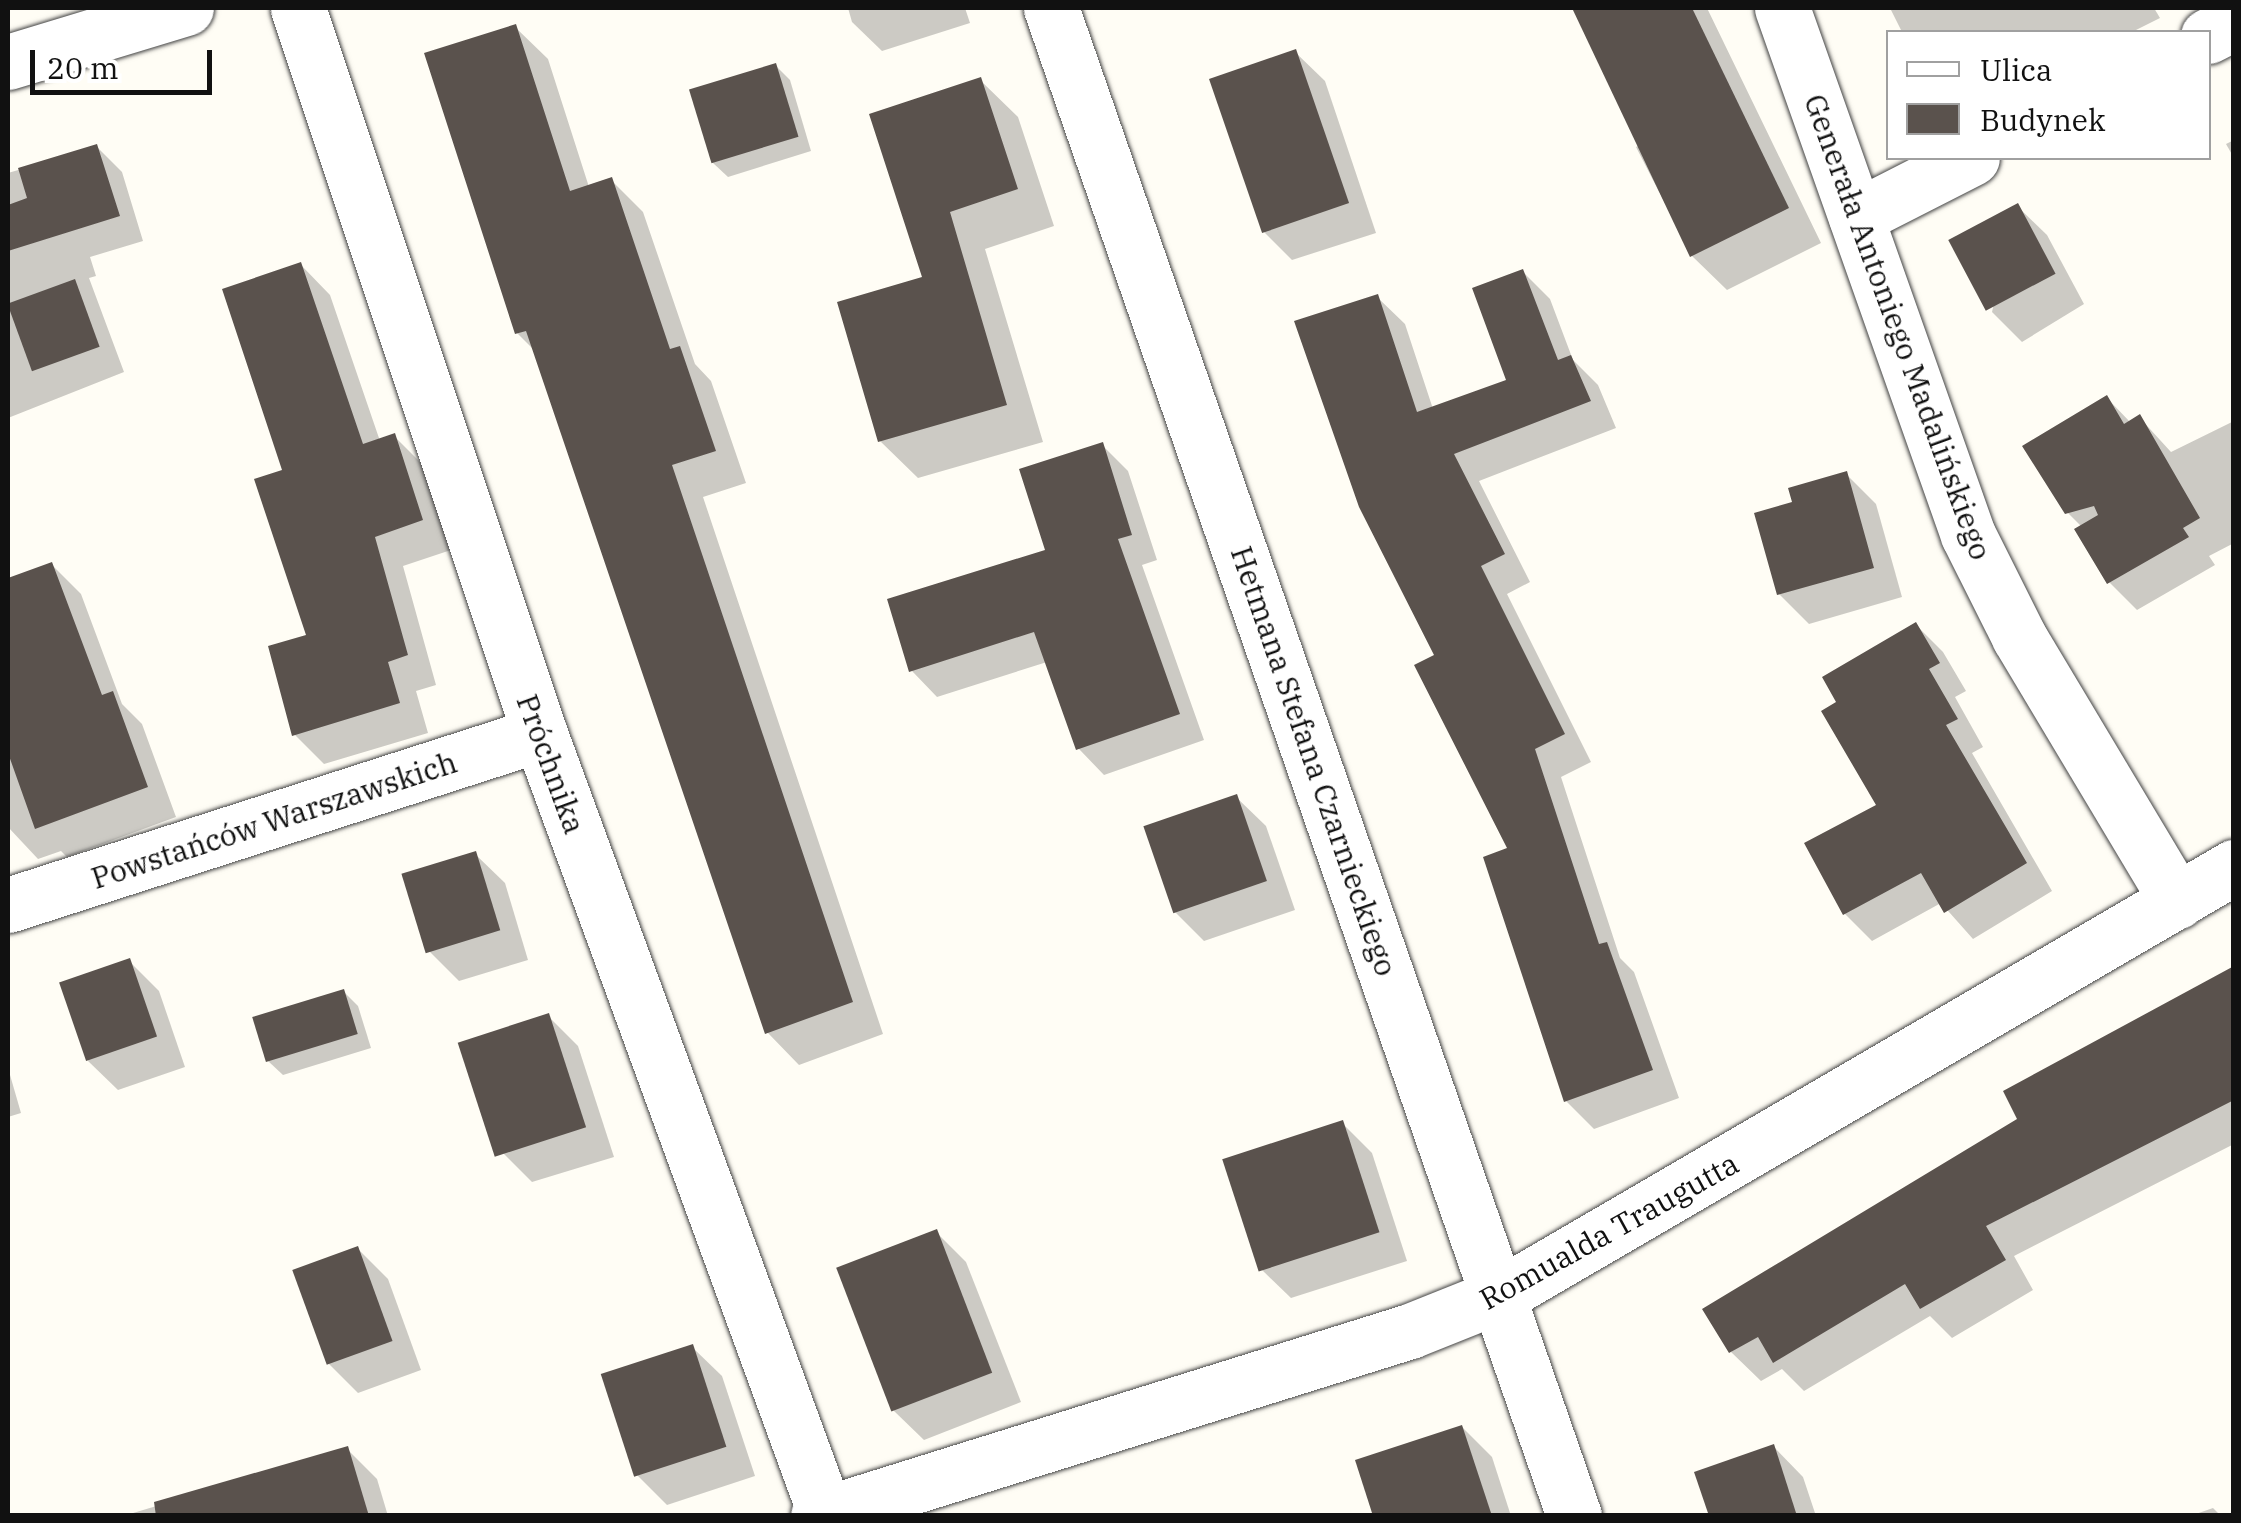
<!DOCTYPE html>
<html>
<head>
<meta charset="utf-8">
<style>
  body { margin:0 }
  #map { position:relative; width:2241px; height:1523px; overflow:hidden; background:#fffdf5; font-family:"IBM Plex Serif",serif }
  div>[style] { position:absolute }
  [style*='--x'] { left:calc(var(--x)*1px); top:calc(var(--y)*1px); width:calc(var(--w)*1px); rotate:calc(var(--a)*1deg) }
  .shadow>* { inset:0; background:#0003 }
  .building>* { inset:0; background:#5a524d; transform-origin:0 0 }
  .roads { filter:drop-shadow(0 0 2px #444) drop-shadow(0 0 2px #444) }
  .minor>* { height:55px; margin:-27.5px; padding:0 27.5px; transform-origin:27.5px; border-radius:27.5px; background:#fff }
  span { translate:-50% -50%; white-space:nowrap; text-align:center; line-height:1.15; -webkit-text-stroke:10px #fff; paint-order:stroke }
  .street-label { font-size:30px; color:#111 }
  .frame { position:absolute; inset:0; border:10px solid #111; pointer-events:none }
  .legend { position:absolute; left:1886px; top:30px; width:325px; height:130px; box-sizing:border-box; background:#fff; border:2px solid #a0a0a0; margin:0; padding:12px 18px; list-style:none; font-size:30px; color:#111 }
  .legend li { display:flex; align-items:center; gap:20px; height:50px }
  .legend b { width:50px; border:2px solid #a0a0a0 }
  .scale { position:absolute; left:30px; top:50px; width:182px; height:45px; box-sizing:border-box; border:5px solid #111; border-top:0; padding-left:12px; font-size:30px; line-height:35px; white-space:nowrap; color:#111; -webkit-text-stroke:8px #fff; paint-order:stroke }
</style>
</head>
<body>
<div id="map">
  <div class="shadow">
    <div style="clip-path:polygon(848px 8px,965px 8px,970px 23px,882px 51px,852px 22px)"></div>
    <div style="clip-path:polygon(1574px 8px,1707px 8px,1821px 243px,1727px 290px,1692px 256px,1636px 147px,1644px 143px)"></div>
    <div style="clip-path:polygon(1890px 8px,2154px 8px,2160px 18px,2132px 32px,1902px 32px)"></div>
    <div style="clip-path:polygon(515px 27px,548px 59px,589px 187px,611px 180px,643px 212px,695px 364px,711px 381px,746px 483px,703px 497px,883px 1034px,799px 1065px,767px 1032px,537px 353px,517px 333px)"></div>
    <div style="clip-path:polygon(1295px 52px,1325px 81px,1376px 233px,1292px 260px,1262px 230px)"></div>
    <div style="clip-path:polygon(776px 66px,790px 80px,811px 151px,728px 177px,713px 163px)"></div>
    <div style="clip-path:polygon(980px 80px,1018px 117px,1054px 226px,985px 249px,1043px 442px,918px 478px,880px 441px)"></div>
    <div style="clip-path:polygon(2234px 140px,2234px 158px,2226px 144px)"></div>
    <div style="clip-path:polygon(97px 147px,122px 172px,143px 241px,90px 257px,96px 276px,89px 278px,124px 372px,8px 418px,8px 173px)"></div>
    <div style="clip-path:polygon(2017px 206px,2047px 235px,2084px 304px,2022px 342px,1992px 312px)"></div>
    <div style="clip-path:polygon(301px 265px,330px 295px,380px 441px,394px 436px,424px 466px,451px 550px,403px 566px,436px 685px,416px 691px,428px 733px,324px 764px,295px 735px,309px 636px,285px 472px)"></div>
    <div style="clip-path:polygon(1523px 272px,1550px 299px,1573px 360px,1598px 385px,1616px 428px,1479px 481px,1530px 582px,1507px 594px,1591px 762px,1561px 777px,1620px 958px,1634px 972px,1679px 1098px,1594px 1129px,1566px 1101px,1511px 849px,1438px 656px,1377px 297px,1405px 324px,1433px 409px,1510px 382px)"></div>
    <div style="clip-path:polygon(2107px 398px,2131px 423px,2139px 417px,2171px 452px,2234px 421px,2234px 543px,2209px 556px,2215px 565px,2137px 610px,2109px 582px,2082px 527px,2067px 512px)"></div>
    <div style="clip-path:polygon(1102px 445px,1128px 471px,1157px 560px,1142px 565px,1204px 740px,1104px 775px,1079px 749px,1047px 662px,937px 697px,912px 671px,1048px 552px)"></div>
    <div style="clip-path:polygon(1846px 474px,1876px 504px,1902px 597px,1809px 624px,1779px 594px,1795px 504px)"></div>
    <div style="clip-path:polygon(51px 564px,81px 594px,122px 704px,142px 724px,176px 817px,67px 857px,61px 851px,38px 859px,8px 827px,8px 580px)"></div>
    <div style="clip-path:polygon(1916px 625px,1943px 652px,1966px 691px,1955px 697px,1983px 747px,1972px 753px,2052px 891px,1973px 939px,1941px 903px,1872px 941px,1845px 914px,1879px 806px,1839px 703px)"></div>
    <div style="clip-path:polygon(1236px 797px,1266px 826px,1295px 910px,1204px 941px,1174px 911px)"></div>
    <div style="clip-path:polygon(475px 854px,505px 883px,528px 960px,459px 981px,430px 952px)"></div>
    <div style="clip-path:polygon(129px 961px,159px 991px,185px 1067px,118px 1090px,88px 1061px)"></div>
    <div style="clip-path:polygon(2234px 970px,2234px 1144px,2014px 1256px,2033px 1290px,1952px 1338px,1930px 1316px,1804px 1391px,1782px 1369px,1761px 1381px,1731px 1352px,2020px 1120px)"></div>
    <div style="clip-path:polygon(344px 992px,358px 1006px,371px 1048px,283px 1075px,268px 1061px)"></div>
    <div style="clip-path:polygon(548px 1016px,578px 1046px,614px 1157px,532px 1182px,502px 1152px,487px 1124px,460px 1043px)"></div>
    <div style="clip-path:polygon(8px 1068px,21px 1113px,8px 1117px)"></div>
    <div style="clip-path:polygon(1342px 1123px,1372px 1153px,1407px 1261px,1291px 1298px,1261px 1269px)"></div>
    <div style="clip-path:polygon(936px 1232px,966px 1262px,1021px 1402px,924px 1440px,894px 1411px)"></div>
    <div style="clip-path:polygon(358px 1249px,388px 1279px,421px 1370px,358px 1393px,329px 1364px)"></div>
    <div style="clip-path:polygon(692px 1347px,722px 1376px,755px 1476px,667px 1505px,637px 1475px)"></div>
    <div style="clip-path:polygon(1462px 1427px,1492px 1457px,1511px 1516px,1375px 1516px)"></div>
    <div style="clip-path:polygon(1774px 1447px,1803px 1477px,1816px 1516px,1712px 1516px)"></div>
    <div style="clip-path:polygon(347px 1449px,377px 1479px,388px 1516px,123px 1516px)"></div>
    <div style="clip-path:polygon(2213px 1508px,2221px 1516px,2190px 1516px)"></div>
  </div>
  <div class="building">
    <div style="clip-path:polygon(1572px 8px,1692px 8px,1789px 208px,1690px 257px)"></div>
    <div style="clip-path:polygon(516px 24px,570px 191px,612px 177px,670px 349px,680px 346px,716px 451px,672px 465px,853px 1002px,765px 1034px,526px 331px,515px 334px,424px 53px)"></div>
    <div style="left:1296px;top:49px;width:163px;height:92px;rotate:71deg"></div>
    <div style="left:776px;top:63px;width:77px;height:91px;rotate:73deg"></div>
    <div style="clip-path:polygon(981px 77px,1018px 189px,950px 212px,1007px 405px,878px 442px,837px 302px,922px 277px,869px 114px)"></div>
    <div style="clip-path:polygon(97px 144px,120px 216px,8px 251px,8px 205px,27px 198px,18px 168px)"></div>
    <div style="left:2018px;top:203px;width:80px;height:79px;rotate:62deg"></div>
    <div style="clip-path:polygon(301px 262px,363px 444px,395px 433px,423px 520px,375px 537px,408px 655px,388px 662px,400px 703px,292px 736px,268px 646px,306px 635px,254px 479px,282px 470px,222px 289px)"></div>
    <div style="clip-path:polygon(1523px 269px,1558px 360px,1571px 355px,1591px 401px,1454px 454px,1505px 554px,1481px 566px,1565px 734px,1535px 749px,1599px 944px,1607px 942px,1653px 1070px,1564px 1102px,1483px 857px,1507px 848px,1414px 665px,1434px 655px,1359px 507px,1294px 321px,1378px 294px,1417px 412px,1506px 380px,1472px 288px)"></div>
    <div style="left:75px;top:279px;width:72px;height:72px;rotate:70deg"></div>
    <div style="clip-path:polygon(2107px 395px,2124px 424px,2140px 414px,2200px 518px,2183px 528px,2189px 537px,2107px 584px,2074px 529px,2098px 515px,2094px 506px,2065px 514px,2022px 446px)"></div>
    <div style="clip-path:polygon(1103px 442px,1132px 535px,1118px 539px,1180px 714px,1076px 750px,1034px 632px,909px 672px,887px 599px,1045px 550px,1019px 469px)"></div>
    <div style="clip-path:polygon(1847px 471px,1874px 568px,1777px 595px,1754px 513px,1792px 502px,1788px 488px)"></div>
    <div style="clip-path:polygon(52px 562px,102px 695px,113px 691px,148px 787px,35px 829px,8px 753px,8px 578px)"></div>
    <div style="clip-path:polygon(1916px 622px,1940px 663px,1929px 669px,1958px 719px,1946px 725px,2027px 863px,1944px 913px,1921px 873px,1843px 915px,1804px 843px,1876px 805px,1821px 711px,1836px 702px,1822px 677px)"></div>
    <div style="left:1237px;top:794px;width:92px;height:99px;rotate:71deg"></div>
    <div style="left:476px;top:851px;width:83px;height:78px;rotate:73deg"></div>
    <div style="left:130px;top:958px;width:83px;height:75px;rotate:71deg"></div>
    <div style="clip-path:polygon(2234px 966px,2234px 1100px,1986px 1226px,2006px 1260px,1920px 1309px,1905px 1284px,1773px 1363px,1758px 1337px,1729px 1353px,1702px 1309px,2017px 1119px,2003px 1091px)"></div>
    <div style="left:344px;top:989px;width:47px;height:96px;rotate:73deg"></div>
    <div style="left:549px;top:1013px;width:120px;height:96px;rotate:72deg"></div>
    <div style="left:1343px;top:1120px;width:118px;height:127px;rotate:72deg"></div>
    <div style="left:937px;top:1229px;width:154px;height:108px;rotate:69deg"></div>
    <div style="left:358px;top:1246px;width:101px;height:70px;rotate:70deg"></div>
    <div style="left:693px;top:1344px;width:108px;height:97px;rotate:72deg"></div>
    <div style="clip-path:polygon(1462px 1425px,1492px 1516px,1373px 1516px,1355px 1460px)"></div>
    <div style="clip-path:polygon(1774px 1444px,1797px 1516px,1709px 1516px,1694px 1472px)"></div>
    <div style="clip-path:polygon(348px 1446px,369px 1516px,156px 1516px,154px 1502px)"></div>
  </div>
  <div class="roads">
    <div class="minor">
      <div style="--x:298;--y:8;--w:765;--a:71.57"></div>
      <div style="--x:540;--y:734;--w:829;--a:69.9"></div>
      <div style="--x:1051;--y:8;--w:1596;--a:70.87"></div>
      <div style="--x:1782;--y:8;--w:559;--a:70.56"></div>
      <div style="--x:1968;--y:535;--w:114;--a:63.4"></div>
      <div style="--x:2019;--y:637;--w:308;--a:59.1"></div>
      <div style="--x:2208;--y:36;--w:29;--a:-27"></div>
      <div style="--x:8;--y:62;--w:186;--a:-16.9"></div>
      <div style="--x:1856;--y:217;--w:130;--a:-27"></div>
      <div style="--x:8;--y:905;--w:559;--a:-17.82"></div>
      <div style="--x:818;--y:1516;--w:620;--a:-17.35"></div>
      <div style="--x:1410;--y:1331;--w:97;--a:-21.8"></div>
      <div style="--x:1500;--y:1295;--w:850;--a:-30.25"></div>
    </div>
  </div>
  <div class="street-label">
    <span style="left:1898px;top:327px;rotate:70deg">Generała Antoniego Madalińskiego</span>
    <span style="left:1314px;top:761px;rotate:71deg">Hetmana Stefana Czarnieckiego</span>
    <span style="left:551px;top:764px;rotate:70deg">Próchnika</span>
    <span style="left:274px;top:820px;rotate:-18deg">Powstańców Warszawskich</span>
    <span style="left:1609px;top:1231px;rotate:-29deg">Romualda Traugutta</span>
  </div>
  <div class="frame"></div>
  <ul class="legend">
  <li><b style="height:12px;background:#fff"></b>Ulica</li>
  <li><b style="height:28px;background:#5a524d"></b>Budynek</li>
  </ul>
  <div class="scale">20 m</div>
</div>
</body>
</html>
